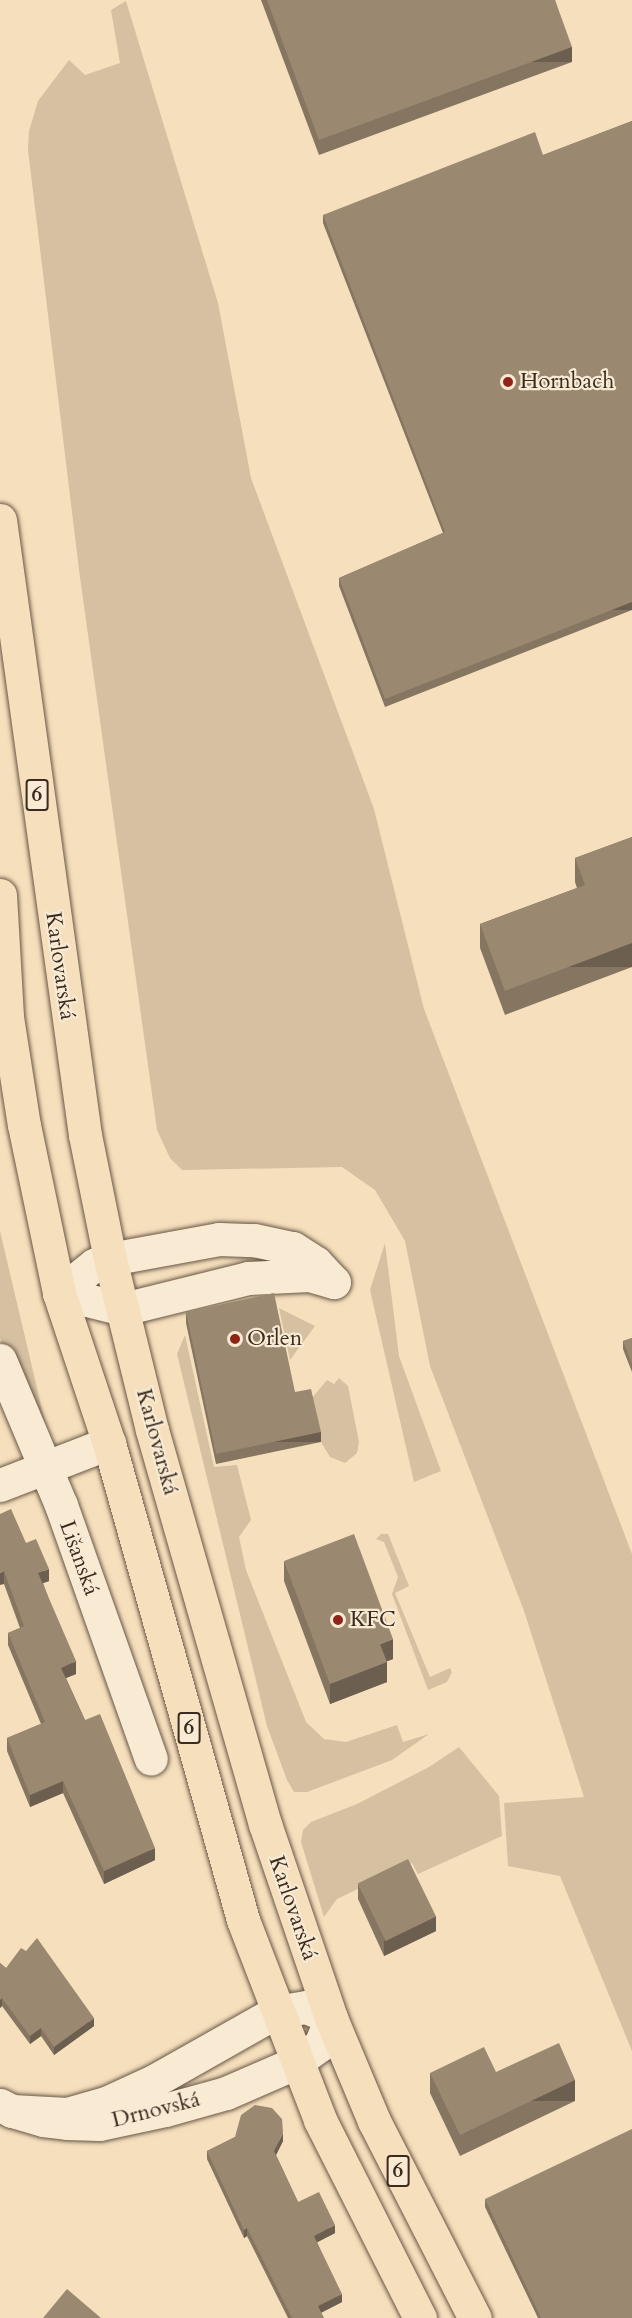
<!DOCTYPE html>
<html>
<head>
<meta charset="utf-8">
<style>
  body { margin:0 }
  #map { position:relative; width:632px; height:2318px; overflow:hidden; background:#f5dfbc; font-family:Cardo,serif }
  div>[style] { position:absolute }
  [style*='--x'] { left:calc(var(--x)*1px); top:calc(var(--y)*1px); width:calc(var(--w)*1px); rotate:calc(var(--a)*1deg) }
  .green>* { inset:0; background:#d5c0a1 }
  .roads { filter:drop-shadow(0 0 2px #695747) drop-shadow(0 0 2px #695747) }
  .street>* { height:33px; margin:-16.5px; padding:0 16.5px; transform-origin:16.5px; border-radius:16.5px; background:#f8ead3 }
  .secondary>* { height:33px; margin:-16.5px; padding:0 16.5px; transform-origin:16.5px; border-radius:16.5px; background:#f8ead3 }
  .primary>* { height:33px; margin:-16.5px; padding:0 16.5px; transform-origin:16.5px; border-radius:16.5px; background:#f5dfbc }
  .wall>* { inset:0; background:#857561 }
  .shaded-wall>* { inset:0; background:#6c5f4f; transform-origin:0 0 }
  .building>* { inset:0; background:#9b8871; transform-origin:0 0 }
  .dots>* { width:16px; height:16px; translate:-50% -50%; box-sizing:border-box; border:3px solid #f8ead3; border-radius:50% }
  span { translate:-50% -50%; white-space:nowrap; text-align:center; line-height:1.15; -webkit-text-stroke:4.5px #f8ead3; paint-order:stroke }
  .shield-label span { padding:2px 4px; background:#f8ead3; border:2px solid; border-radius:4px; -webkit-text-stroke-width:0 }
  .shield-label { font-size:21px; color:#3a2a20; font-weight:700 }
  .poi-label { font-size:22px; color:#3a2a20 }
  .left { translate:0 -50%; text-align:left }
  .street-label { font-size:22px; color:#3a2a20 }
</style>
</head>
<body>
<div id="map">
  <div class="green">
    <div style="clip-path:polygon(126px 1px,218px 303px,251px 478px,374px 809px,424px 1009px,632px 1554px,632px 2051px,560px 1876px,508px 1866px,504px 1803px,584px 1797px,524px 1611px,430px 1366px,405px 1241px,375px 1190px,342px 1167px,182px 1170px,170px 1158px,157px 1130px,79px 570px,28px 150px,29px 131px,38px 101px,69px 60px,85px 75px,120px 63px,111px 10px)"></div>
    <div style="clip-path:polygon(0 1231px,49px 1439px,41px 1441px,0 1338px)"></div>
    <div style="clip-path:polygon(385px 1243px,399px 1356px,441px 1471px,414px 1482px,370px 1290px)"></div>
    <div style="clip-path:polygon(279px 1308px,315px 1326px,290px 1360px)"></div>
    <div style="clip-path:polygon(185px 1335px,214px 1467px,237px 1465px,251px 1520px,239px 1537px,246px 1570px,306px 1722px,324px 1739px,346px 1742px,397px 1725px,403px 1742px,429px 1734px,392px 1760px,307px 1792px,294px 1792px,287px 1780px,267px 1726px,177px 1354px)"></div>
    <div style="clip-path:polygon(339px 1378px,348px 1386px,359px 1442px,357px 1453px,345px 1463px,330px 1457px,321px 1442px,311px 1399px,327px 1380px,334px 1384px)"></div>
    <div style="clip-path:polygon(381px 1534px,388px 1534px,409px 1586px,395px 1593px,430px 1677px,450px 1668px,452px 1672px,447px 1682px,428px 1690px,392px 1594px,398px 1577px,384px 1542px,376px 1539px)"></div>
    <div style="clip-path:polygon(459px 1747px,499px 1796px,502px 1836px,418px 1874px,412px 1863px,337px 1899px,324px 1917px,301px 1842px,303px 1830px,311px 1822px,357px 1804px,429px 1767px)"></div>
  </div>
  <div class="roads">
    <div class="street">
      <div style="--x:59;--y:1293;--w:45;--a:-38.7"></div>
      <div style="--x:94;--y:1265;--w:17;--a:-21"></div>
      <div style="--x:110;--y:1259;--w:111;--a:-10.4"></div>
      <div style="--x:219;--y:1239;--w:35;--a:2"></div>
      <div style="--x:254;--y:1240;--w:40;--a:12"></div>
      <div style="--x:293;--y:1248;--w:27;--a:33"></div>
      <div style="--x:316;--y:1263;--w:26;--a:47"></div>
      <div style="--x:59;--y:1293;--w:66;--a:14"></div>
      <div style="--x:123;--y:1309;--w:129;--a:-13.9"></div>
      <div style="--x:248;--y:1278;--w:61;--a:-2.8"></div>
      <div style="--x:309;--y:1275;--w:26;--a:16"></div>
      <div style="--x:0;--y:1360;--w:157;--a:67.2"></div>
      <div style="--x:61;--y:1505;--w:269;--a:70.5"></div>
      <div style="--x:0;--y:1485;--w:117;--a:-21.1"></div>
    </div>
    <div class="secondary">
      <div style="--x:0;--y:2105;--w:13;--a:27"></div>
      <div style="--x:12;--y:2111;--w:32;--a:16"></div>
      <div style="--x:43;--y:2120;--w:24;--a:7"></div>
      <div style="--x:67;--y:2123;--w:32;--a:2"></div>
      <div style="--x:99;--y:2124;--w:67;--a:-12"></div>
      <div style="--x:165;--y:2110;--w:63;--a:-15.6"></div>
      <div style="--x:226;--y:2093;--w:75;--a:-23.5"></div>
      <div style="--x:295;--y:2063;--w:31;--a:-36"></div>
      <div style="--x:320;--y:2045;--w:29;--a:-68"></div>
      <div style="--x:331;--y:2018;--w:27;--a:-156"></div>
      <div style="--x:306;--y:2007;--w:30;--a:171"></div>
      <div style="--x:276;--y:2012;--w:138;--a:150.5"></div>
      <div style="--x:156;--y:2080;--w:55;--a:155.3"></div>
      <div style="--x:106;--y:2103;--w:41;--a:164.2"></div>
      <div style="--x:67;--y:2114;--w:55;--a:-176.9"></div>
    </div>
    <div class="primary">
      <div style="--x:0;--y:520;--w:621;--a:82.13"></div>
      <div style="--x:85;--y:1135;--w:126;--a:78.6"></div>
      <div style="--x:110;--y:1259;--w:176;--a:76.2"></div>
      <div style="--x:152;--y:1430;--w:410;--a:74"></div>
      <div style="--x:265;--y:1824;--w:205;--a:71.2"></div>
      <div style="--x:331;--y:2018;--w:112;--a:67.3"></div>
      <div style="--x:374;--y:2121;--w:221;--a:62.9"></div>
      <div style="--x:0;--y:895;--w:122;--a:86.7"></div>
      <div style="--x:7;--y:1017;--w:109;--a:81.1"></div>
      <div style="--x:24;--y:1125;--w:172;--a:78.2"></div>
      <div style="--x:59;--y:1293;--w:158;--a:71.6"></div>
      <div style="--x:109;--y:1443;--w:495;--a:74.3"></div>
      <div style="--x:243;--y:1920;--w:214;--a:68.9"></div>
      <div style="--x:320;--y:2120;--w:222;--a:63.2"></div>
    </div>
  </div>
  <div class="wall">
    <div style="clip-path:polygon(261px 0,555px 0,572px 62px,319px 155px)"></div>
    <div style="clip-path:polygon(632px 121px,632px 610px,385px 707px,339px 586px,339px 578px,443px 533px,323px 223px,323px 215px,543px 155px)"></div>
    <div style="clip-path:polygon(632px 837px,632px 967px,505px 1015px,480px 948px,480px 924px,577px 888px,575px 882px,575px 858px)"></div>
    <div style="clip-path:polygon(186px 1312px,295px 1392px,321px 1442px,216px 1464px,186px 1323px)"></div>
    <div style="clip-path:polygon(632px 1338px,632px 1372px,623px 1349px,623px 1341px)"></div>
    <div style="clip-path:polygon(0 1514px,26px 1543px,49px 1581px,43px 1583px,76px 1674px,66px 1678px,85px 1720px,155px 1860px,104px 1884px,63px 1793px,30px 1807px,7px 1751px,7px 1738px,41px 1724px,8px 1645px,8px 1633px,20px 1628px,4px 1584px)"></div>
    <div style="clip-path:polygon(284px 1561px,393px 1659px,387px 1661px,387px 1682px,330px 1704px,284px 1581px)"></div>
    <div style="clip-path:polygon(358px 1884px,436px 1931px,384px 1956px,358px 1899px)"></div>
    <div style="clip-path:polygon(0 1963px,6px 1968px,94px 2026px,54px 2055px,41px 2036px,30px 2044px,2px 2006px,0 2008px)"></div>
    <div style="clip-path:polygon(496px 2072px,575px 2101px,460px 2156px,430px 2093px,430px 2073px)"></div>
    <div style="clip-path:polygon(235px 2137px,283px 2141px,276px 2155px,298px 2202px,335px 2233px,317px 2242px,342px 2302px,321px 2313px,324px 2318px,288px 2318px,247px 2236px,244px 2238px,207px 2159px,207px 2151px)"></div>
    <div style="clip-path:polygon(485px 2199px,632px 2318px,538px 2318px,485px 2207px)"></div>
  </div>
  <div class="shaded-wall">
    <div style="left:572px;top:47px;width:15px;height:270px;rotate:90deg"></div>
    <div style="left:632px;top:602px;width:8px;height:265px;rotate:90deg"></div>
    <div style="left:632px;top:943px;width:24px;height:136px;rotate:90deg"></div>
    <div style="left:321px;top:1432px;width:10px;height:107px;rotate:90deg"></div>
    <div style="clip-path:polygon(49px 1569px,49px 1581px,38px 1585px,38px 1573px)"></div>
    <div style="clip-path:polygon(4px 1571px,4px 1584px,0 1585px,0 1573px)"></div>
    <div style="clip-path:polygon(393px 1639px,393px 1659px,380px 1664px,380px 1644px)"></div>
    <div style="clip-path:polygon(76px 1661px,76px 1674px,61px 1680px,61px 1668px)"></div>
    <div style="clip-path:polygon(387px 1662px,387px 1682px,330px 1704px,330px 1684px)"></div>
    <div style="clip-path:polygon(63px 1781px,63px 1793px,30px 1807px,30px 1795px)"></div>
    <div style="clip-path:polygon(155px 1848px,155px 1860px,104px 1884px,104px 1871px)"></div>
    <div style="clip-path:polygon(436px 1916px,436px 1931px,384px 1956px,384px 1941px)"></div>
    <div style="clip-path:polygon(2px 1998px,2px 2006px,0 2008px,0 2000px)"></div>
    <div style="clip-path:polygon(94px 2018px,94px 2026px,54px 2055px,54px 2047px)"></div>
    <div style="clip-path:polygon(41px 2028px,41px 2036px,30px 2044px,30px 2036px)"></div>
    <div style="left:575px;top:2080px;width:21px;height:127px;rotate:90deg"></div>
    <div style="clip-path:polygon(283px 2133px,283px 2141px,274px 2159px,274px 2151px)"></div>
    <div style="clip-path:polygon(335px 2225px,335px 2233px,314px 2244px,314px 2236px)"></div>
    <div style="clip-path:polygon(247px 2228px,247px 2236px,244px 2238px,244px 2230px)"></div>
    <div style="clip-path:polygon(342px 2294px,342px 2302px,318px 2314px,318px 2306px)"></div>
  </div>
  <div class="building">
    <div style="clip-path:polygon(267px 0,555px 0,572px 47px,319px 140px)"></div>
    <div style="clip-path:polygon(632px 121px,632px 602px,385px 699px,339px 578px,445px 532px,323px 215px,535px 132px,543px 155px)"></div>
    <div style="clip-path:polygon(632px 837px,632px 943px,505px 991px,480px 924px,585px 885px,575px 858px)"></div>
    <div style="clip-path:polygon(274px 1293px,295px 1392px,311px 1389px,321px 1432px,216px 1454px,186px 1312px)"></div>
    <div style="clip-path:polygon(632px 1338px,632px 1364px,623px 1341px)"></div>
    <div style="clip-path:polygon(11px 1509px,26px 1543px,36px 1539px,49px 1569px,38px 1573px,76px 1661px,61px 1668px,85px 1720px,100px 1714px,155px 1848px,104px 1871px,63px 1781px,30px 1795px,7px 1738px,45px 1722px,8px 1633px,24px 1626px,4px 1571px,0 1573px,0 1514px)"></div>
    <div style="clip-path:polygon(354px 1534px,393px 1639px,380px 1644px,387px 1662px,330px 1684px,284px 1561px)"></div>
    <div style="left:408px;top:1859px;width:64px;height:56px;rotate:64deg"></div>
    <div style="clip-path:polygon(37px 1938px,94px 2018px,54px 2047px,41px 2028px,30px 2036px,2px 1998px,0 2000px,0 1963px,6px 1968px,21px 1948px,26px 1951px)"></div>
    <div style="clip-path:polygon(559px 2043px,575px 2080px,460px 2135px,430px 2073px,484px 2047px,496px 2072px)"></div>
    <div style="clip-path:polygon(255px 2105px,272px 2108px,282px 2119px,283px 2133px,274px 2151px,298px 2202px,319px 2192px,335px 2225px,314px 2236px,342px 2294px,318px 2306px,324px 2318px,292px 2318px,247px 2228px,244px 2230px,207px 2151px,235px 2137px,241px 2115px)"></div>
    <div style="clip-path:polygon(632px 2129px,632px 2318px,541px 2318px,485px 2199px)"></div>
    <div style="clip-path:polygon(67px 2289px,101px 2318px,43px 2318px)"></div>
  </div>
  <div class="dots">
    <div style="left:508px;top:382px;background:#8f2418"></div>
    <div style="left:235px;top:1339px;background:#8f2418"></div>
    <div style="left:338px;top:1620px;background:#8f2418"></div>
  </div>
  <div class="shield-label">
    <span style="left:37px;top:795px">6</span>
    <span style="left:189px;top:1728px">6</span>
    <span style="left:398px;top:2171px">6</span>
  </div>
  <div class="poi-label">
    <span class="left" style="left:520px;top:382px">Hornbach</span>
    <span class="left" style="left:247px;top:1339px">Orlen</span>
    <span class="left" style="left:350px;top:1620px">KFC</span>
  </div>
  <div class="street-label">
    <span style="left:60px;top:966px;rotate:82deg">Karlovarská</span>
    <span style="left:157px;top:1442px;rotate:75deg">Karlovarská</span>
    <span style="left:79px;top:1558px;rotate:70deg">Lišanská</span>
    <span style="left:293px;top:1908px;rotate:71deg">Karlovarská</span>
    <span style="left:156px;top:2110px;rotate:-14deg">Drnovská</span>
  </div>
</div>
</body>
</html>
